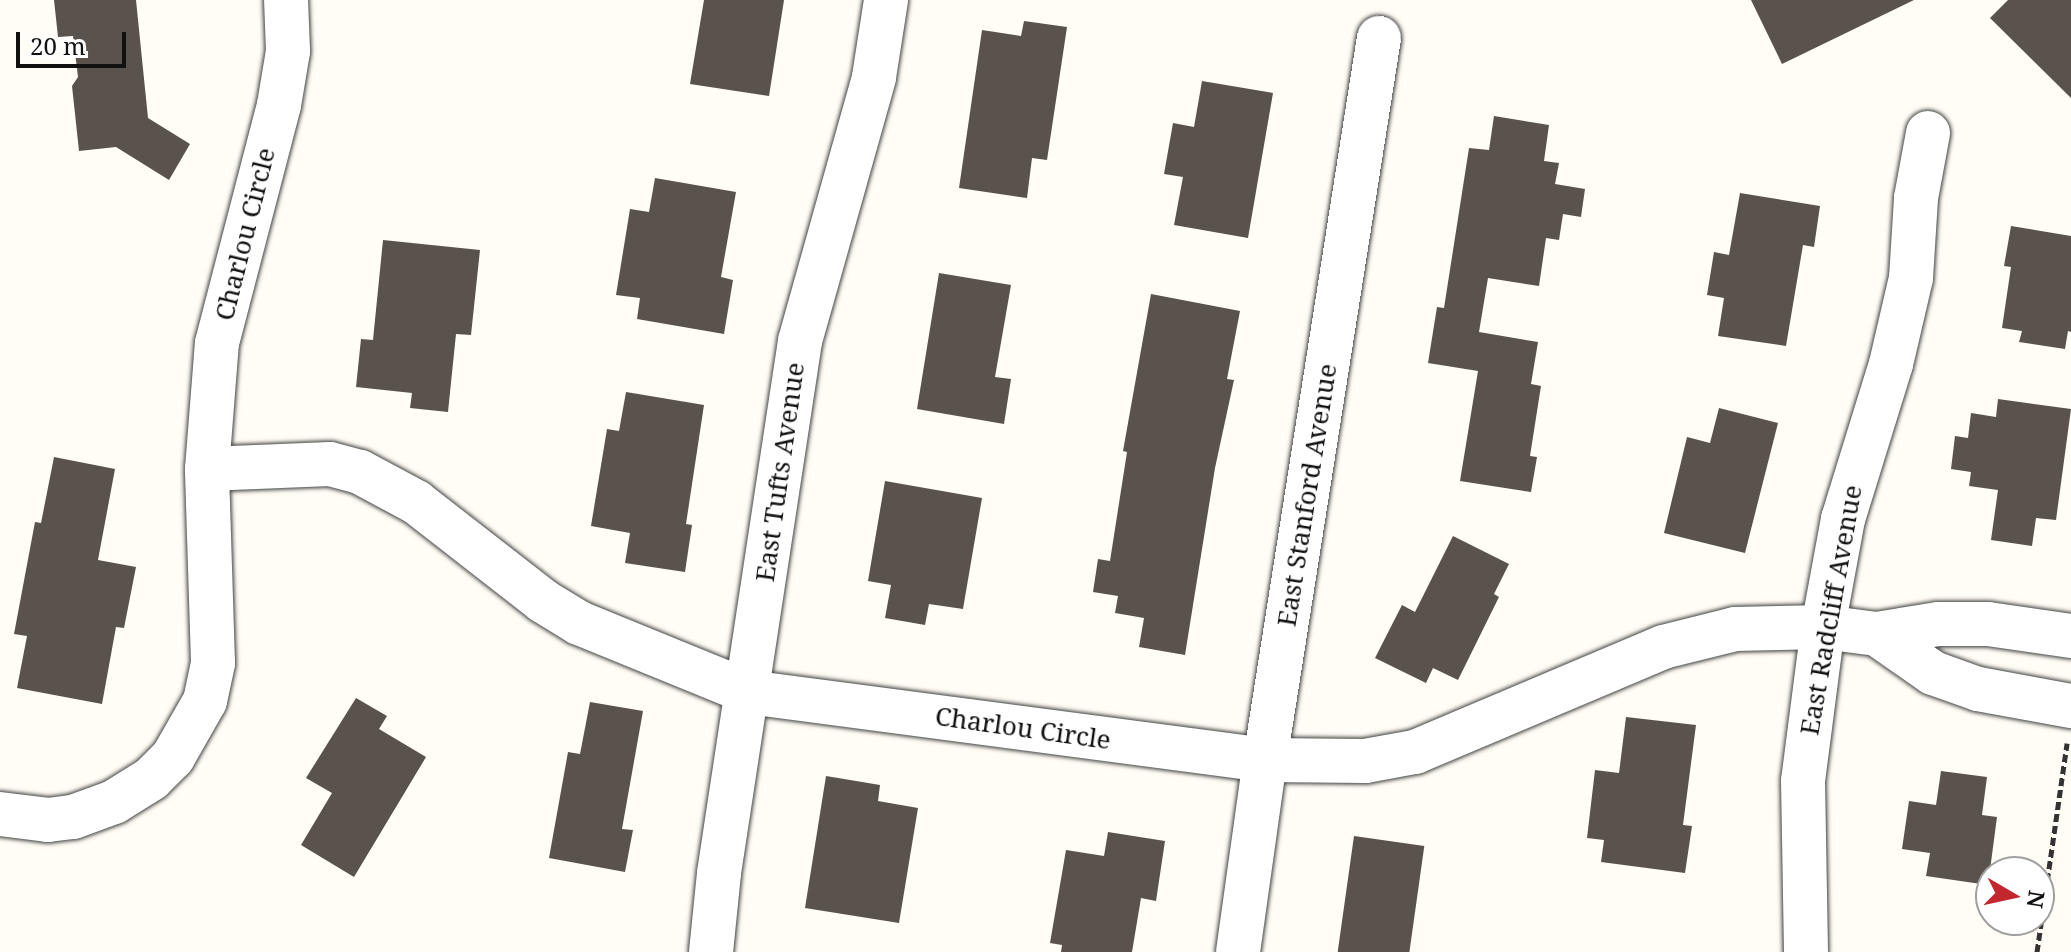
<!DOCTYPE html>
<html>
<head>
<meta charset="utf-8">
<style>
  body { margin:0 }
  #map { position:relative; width:2071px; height:952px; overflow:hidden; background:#fffdf5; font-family:"Noto Serif",serif }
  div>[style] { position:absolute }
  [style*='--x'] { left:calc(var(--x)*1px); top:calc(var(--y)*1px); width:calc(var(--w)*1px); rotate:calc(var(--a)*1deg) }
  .building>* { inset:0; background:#5a524d; transform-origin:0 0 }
  .path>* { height:5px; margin-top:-2.5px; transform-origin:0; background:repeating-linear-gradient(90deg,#333 0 8px,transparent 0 12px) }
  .roads { filter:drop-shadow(0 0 2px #444) drop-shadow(0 0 2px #444) }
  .minor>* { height:44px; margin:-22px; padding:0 22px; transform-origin:22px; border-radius:22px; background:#fff }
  span { translate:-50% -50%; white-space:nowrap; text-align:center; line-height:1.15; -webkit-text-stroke:8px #fff; paint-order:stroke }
  .street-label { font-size:26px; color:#111 }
  .north { position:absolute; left:1975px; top:856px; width:80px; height:80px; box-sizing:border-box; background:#fff; border:2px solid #a0a0a0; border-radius:50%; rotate:99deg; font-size:22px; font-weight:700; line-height:32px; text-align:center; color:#111 }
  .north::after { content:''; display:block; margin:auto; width:28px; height:36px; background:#c4262e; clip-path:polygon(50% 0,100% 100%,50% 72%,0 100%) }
  .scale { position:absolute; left:16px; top:32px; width:110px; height:36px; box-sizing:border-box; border:4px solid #111; border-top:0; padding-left:10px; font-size:24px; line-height:28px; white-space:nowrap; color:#111; -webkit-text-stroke:6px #fff; paint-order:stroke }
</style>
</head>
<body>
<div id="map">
  <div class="building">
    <div style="clip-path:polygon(54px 0,136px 0,148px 118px,190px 144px,169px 180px,116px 147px,79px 151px,72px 86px,78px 77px,73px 36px,58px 37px)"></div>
    <div style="clip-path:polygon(704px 0,784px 0,769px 96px,690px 84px)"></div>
    <div style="clip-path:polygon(1751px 0,1914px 0,1782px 64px)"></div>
    <div style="clip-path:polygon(2008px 0,2071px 0,2071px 98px,1990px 18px)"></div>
    <div style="clip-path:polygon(1024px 21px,1067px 27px,1047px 160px,1032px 158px,1027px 198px,959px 188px,982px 30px,1021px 36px)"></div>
    <div style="clip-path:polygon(1202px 81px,1273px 93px,1248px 238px,1174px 225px,1183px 177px,1164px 174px,1173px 123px,1194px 127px)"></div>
    <div style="clip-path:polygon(1494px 116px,1549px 125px,1544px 161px,1559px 163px,1555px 184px,1585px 189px,1581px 217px,1563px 214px,1559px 240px,1546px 238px,1539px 286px,1488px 278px,1479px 332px,1538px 342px,1531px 384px,1541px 386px,1530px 456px,1537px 457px,1531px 492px,1460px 481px,1478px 371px,1428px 363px,1437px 307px,1444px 308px,1469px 148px,1489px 150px)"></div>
    <div style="clip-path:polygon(655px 178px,736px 192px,721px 277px,733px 280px,724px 334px,637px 319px,640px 298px,616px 295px,630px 209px,649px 212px)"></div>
    <div style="clip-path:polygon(1740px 193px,1820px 206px,1814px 247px,1803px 245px,1786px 346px,1718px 336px,1724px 298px,1707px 295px,1714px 252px,1729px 255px)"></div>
    <div style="clip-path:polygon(2011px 226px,2071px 236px,2071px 332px,2068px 331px,2065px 349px,2019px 342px,2022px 331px,2002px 328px,2011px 267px,2004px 266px)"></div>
    <div style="clip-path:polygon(383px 240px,480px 250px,471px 335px,456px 334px,448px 412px,410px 408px,412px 393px,356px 387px,361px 339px,373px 340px)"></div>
    <div style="clip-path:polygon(939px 273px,1011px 285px,995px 377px,1011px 379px,1004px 424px,917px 409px)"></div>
    <div style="clip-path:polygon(1151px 294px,1240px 311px,1227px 379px,1234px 380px,1215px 468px,1185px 655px,1139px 647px,1144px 618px,1115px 613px,1118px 596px,1093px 592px,1098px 559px,1110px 561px,1127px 452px,1123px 451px)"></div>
    <div style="clip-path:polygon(626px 392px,704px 405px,686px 524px,692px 525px,685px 572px,625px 563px,630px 533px,591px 526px,607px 429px,619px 431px)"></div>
    <div style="clip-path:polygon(1998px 399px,2071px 409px,2056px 520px,2036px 518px,2032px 546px,1991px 540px,1998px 490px,1969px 486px,1971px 472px,1951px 469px,1955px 436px,1968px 438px,1971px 413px,1996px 417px)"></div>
    <div style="clip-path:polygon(1719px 408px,1778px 423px,1745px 553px,1664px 533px,1687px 437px,1710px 443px)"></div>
    <div style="clip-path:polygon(54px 457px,115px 469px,98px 560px,136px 567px,124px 628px,116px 627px,102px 704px,17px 688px,27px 636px,14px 634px,35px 522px,41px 523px)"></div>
    <div style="clip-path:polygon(885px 481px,982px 498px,963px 609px,929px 604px,925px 625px,885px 618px,891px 585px,868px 581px)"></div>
    <div style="clip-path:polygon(1453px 536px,1509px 564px,1494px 594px,1499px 597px,1458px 680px,1433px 668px,1426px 683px,1375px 658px,1402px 605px,1415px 612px)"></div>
    <div style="clip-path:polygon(356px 698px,387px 716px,379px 729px,426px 757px,354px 877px,301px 845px,332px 793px,306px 778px)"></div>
    <div style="clip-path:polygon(590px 702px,643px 711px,622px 829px,633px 830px,625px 872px,549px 858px,568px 752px,580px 754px)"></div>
    <div style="clip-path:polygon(1626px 717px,1696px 725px,1683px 825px,1692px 826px,1685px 873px,1601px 862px,1604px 840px,1587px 838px,1595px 770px,1619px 773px)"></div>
    <div style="clip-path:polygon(1941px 771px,1987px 777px,1982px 815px,1997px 817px,1988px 885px,1926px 876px,1930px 853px,1902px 849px,1909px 801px,1936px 805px)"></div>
    <div style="clip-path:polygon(826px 776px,880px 785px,878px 801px,918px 808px,899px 923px,805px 908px)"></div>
    <div style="clip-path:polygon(1108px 832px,1165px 841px,1156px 901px,1141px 898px,1132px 952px,1061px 952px,1062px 945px,1050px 943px,1066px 850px,1104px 856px)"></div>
    <div style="left:1354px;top:836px;width:71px;height:117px;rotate:8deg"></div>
  </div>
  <div class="path">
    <div style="--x:2037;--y:952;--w:211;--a:-81.8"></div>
  </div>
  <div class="roads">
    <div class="minor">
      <div style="--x:207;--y:469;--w:123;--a:-2.3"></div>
      <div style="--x:330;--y:464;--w:31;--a:15"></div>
      <div style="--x:360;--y:472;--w:64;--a:28.2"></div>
      <div style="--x:416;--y:502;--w:161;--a:37.9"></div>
      <div style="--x:543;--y:601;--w:42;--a:31.4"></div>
      <div style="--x:579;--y:623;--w:183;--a:22.2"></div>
      <div style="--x:748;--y:692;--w:521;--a:7.49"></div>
      <div style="--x:1265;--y:760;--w:100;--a:0.6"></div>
      <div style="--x:1365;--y:761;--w:51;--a:-10.2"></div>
      <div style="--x:1415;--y:752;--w:269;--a:-22.9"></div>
      <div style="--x:1663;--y:647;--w:74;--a:-14"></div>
      <div style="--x:1735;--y:629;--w:88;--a:-1.3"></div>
      <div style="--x:1823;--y:627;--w:54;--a:7.4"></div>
      <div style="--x:1877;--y:634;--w:62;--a:-9.3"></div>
      <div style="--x:1938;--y:624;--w:50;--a:0"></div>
      <div style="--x:1988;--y:624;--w:84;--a:8.2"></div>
      <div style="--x:1877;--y:634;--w:68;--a:34.9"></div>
      <div style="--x:1933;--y:673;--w:48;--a:19.6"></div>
      <div style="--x:1978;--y:689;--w:95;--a:10.4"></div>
      <div style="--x:0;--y:814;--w:48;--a:7.1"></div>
      <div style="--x:48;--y:820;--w:25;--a:-7"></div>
      <div style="--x:73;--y:817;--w:44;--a:-20.1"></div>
      <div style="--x:114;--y:802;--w:44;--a:-31.9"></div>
      <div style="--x:151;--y:779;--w:31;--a:-45"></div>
      <div style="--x:173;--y:757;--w:64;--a:-60.3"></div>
      <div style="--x:205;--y:701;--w:39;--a:-78"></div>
      <div style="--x:213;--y:663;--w:194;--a:-91.8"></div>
      <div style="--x:207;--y:469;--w:126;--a:-85.5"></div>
      <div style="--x:217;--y:343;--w:246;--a:-75.4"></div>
      <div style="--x:279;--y:105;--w:55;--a:-80.5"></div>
      <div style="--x:288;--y:51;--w:51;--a:-92.2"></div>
      <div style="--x:711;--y:952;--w:79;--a:-84.2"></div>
      <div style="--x:719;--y:873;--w:538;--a:-81.34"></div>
      <div style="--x:800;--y:341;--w:274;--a:-74.3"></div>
      <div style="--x:874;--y:77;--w:78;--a:-81.1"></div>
      <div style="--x:1238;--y:952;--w:194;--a:-82"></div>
      <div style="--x:1265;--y:760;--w:731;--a:-81.03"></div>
      <div style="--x:1806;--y:952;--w:171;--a:-91"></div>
      <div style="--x:1803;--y:781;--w:155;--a:-82.6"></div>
      <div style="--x:1823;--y:627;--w:110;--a:-79.5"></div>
      <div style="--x:1843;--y:519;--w:162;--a:-72.8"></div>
      <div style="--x:1891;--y:364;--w:88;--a:-76.9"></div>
      <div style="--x:1911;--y:278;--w:80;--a:-86.4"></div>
      <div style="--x:1916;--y:198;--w:66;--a:-79.5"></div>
    </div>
  </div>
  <div class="street-label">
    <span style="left:245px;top:234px;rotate:-76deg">Charlou Circle</span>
    <span style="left:780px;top:472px;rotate:-82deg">East Tufts Avenue</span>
    <span style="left:1307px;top:495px;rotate:-81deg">East Stanford Avenue</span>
    <span style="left:1831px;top:610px;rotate:-80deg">East Radcliff Avenue</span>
    <span style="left:1023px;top:728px;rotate:8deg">Charlou Circle</span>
  </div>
  <div class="north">N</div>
  <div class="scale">20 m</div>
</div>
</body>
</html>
